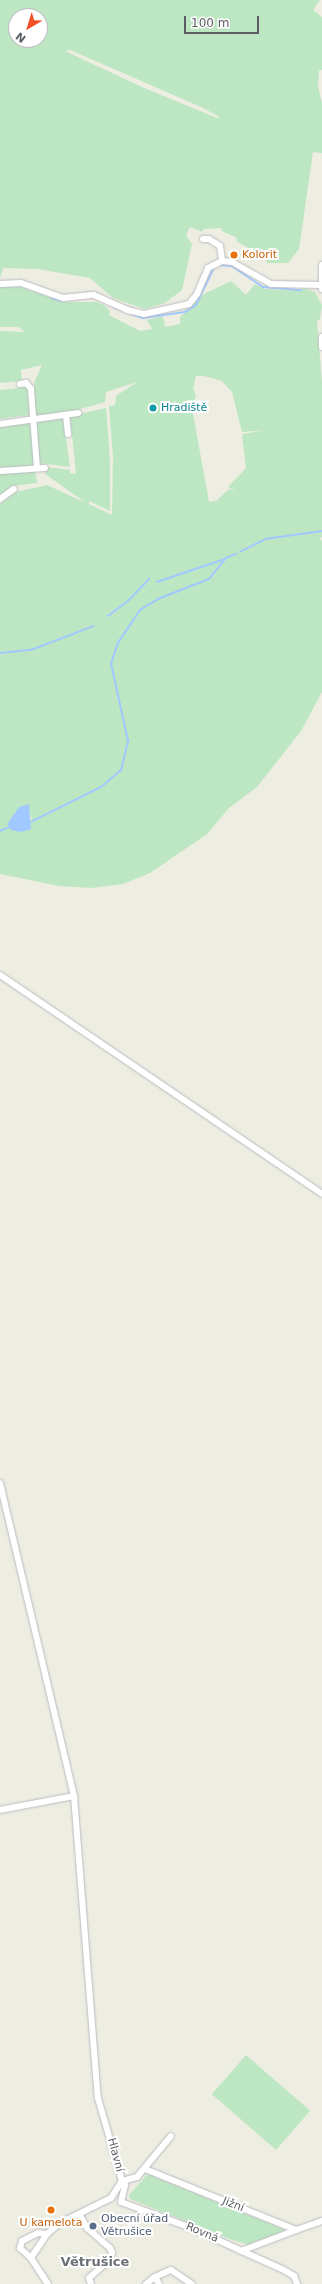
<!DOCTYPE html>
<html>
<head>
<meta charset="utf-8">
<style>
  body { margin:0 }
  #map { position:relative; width:322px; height:2284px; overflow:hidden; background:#eeede2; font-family:"DejaVu Sans",sans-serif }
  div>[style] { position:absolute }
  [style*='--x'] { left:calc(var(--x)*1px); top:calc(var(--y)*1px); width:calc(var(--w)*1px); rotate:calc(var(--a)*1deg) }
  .green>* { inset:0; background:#bde7c2; transform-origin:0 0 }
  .water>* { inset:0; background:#a1c9ff }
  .stream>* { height:1.5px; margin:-0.75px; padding:0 0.75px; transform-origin:0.75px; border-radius:0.75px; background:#a1c9ff }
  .roads { filter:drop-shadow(0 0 1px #babbc1) drop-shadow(0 0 1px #babbc1) }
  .minor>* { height:6px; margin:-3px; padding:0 3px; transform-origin:3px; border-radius:3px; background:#fff }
  .dots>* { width:11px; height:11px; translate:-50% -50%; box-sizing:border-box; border:2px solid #fff; border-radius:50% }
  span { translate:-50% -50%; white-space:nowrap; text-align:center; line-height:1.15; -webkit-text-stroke:4px #fff; paint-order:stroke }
  .food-label { font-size:11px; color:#c56008 }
  .left { translate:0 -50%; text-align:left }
  .culture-label { font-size:11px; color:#0d838f }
  .street-label { font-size:11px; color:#5a5d63 }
  .service-label { font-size:11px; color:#4e5e75 }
  .quarter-label { font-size:13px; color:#6b6f76; font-weight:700 }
  .north { position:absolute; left:8px; top:8px; width:40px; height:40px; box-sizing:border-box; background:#fff; border:1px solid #bdbec1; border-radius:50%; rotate:218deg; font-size:11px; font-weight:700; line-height:16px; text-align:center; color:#5a5d63 }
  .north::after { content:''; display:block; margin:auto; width:14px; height:18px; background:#f15024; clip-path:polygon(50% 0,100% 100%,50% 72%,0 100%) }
  .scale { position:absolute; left:184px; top:16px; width:75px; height:18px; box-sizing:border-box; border:2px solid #5a5d63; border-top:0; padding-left:5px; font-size:12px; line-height:14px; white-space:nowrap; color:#5a5d63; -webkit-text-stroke:3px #fff; paint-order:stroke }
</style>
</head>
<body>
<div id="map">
  <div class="green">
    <div style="clip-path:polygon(evenodd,0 0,320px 0,313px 10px,322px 17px,322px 70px,319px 70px,318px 86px,322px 104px,322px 153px,313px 152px,299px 249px,288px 263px,267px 263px,262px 248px,258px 253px,236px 241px,237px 238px,222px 231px,221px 228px,204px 229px,202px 232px,190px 227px,186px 235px,192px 244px,182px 290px,165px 303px,145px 309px,113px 298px,90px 278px,37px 269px,3px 268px,0 279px,0 0,16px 16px,40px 16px,40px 40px,16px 40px,16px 16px,0 0,70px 50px,201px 107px,220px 117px,217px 118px,142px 87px,65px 51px,70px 50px)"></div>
    <div style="clip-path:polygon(evenodd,231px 281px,246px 295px,255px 284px,265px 289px,301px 291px,301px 289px,307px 289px,315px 292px,322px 305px,320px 319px,317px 321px,322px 382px,322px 537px,320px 538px,322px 541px,322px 692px,301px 731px,257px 787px,229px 808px,207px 834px,150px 873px,123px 884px,91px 888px,59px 886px,0 874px,0 504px,16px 492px,47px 485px,86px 503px,45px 474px,46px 467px,70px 470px,70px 473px,76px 474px,70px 416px,106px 408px,110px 458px,110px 511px,89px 501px,89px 504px,112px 515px,113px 457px,109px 406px,115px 405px,116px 396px,137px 382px,106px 392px,105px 402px,63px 414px,35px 416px,34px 383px,42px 365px,21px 370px,22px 381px,0 383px,0 331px,25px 332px,18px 327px,0 327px,0 287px,18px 286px,63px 302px,97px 302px,105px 306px,110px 311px,109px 315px,140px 331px,152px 329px,147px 320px,163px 316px,165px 327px,180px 324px,180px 317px,204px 294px,231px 281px,196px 376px,204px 376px,222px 381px,232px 392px,242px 432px,267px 430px,242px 434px,246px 468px,228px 487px,236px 491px,229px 489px,216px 501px,209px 502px,192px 408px,196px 395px,193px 388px,196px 376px,231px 281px,19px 807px,30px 813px,32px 822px,8px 823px,19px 807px)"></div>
    <div style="clip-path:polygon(28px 387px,29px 415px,0 419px,0 390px)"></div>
    <div style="clip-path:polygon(63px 417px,70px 467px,39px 463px,36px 423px)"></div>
    <div style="clip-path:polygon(30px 423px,35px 465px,0 468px,0 427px)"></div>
    <div style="clip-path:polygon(35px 470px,37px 483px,13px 486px,0 496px,0 474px,10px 472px,11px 476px,11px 473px)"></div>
    <div style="left:246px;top:2055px;width:85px;height:52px;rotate:41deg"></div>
    <div style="clip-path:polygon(148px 2174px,285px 2230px,250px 2245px,232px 2240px,130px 2199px,129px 2195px)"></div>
  </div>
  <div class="water">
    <div style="clip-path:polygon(29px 804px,31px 829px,21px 832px,11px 830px,7px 824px,19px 807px)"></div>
  </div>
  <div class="stream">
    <div style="--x:219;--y:265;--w:13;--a:4"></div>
    <div style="--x:232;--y:266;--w:37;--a:34"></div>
    <div style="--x:263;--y:287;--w:38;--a:5"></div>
    <div style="--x:52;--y:298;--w:10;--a:17"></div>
    <div style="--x:114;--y:307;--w:31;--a:21"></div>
    <div style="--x:143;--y:318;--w:42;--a:-8.1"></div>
    <div style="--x:185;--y:312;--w:13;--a:-32"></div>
    <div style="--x:196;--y:305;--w:41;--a:-64.1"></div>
    <div style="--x:240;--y:552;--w:28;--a:-27"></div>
    <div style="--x:265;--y:539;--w:58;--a:-8"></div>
    <div style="--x:157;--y:582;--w:72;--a:-18.7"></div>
    <div style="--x:108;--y:616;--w:26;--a:-37"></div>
    <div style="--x:129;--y:600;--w:29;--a:-46"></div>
    <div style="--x:0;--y:653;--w:31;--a:-6"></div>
    <div style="--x:31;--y:650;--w:67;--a:-20.9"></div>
    <div style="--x:31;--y:822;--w:78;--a:-26.6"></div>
    <div style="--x:101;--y:787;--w:26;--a:-40"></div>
    <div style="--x:121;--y:770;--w:30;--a:-76"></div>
    <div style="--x:128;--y:741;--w:79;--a:-102.4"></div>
    <div style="--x:111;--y:664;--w:22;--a:-72"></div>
    <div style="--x:118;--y:643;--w:40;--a:-56"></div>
    <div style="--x:140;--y:610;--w:21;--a:-31"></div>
    <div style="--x:158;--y:599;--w:55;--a:-21.4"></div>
    <div style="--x:209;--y:579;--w:27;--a:-51"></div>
    <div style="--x:226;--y:558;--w:11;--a:-22"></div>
    <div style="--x:0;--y:831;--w:11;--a:-22"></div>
  </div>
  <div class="roads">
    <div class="minor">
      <div style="--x:203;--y:239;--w:6;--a:0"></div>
      <div style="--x:209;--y:239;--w:13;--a:32"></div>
      <div style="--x:220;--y:246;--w:15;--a:82"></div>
      <div style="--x:322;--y:265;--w:24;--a:90"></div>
      <div style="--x:0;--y:284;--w:21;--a:-3"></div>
      <div style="--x:21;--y:283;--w:45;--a:19.7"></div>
      <div style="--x:63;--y:298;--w:31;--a:-6"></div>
      <div style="--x:94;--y:295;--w:36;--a:24"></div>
      <div style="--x:127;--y:310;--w:17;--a:13"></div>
      <div style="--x:144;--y:314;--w:46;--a:-12.5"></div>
      <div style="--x:189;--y:304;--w:13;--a:-51"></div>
      <div style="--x:197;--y:294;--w:28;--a:-67"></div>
      <div style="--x:208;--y:268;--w:16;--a:-27"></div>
      <div style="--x:222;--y:261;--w:10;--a:6"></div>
      <div style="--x:232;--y:262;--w:45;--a:29.4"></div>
      <div style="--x:271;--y:284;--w:49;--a:1.2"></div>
      <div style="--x:322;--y:337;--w:10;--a:90"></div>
      <div style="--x:20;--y:384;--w:6;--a:-9"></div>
      <div style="--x:26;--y:383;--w:8;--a:50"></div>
      <div style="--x:31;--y:389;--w:79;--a:85.7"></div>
      <div style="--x:66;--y:415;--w:19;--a:84"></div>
      <div style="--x:0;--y:424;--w:79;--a:-8"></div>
      <div style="--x:0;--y:471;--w:45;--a:-3.8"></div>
      <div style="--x:0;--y:499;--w:17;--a:-36"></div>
      <div style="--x:0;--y:975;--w:389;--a:34.2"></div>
      <div style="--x:0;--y:1483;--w:322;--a:76.7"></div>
      <div style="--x:74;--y:1796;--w:303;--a:85.5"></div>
      <div style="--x:98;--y:2098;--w:86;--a:73.9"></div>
      <div style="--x:122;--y:2181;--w:20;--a:123"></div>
      <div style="--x:111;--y:2198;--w:57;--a:153.9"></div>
      <div style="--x:60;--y:2223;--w:17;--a:140"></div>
      <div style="--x:47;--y:2234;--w:29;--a:124"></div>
      <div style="--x:0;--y:1810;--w:75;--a:-10.7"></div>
      <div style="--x:145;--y:2169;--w:163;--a:22"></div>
      <div style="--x:296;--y:2230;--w:28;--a:-19"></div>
      <div style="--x:122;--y:2181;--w:5;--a:53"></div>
      <div style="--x:125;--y:2185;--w:17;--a:103"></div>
      <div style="--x:121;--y:2202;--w:75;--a:20.4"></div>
      <div style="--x:191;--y:2228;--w:102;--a:24.3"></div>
      <div style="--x:284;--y:2270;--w:12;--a:31"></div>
      <div style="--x:294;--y:2276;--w:9;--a:69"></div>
      <div style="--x:122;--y:2181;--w:16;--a:-15"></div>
      <div style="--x:137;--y:2177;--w:53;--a:-50.3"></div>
      <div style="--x:79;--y:2214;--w:16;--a:60"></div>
      <div style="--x:87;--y:2228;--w:30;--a:41"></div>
      <div style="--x:110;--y:2248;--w:5;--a:68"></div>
      <div style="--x:112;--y:2253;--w:8;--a:113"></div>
      <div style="--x:109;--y:2260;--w:27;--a:138"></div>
      <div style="--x:89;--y:2278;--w:6;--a:72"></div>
      <div style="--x:241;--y:2251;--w:59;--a:-20.9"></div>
      <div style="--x:31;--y:2258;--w:15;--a:-138"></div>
      <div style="--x:20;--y:2248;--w:7;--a:-74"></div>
      <div style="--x:22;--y:2241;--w:18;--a:-27"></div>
      <div style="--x:38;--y:2233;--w:9;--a:6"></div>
      <div style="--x:31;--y:2258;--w:31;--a:57"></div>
      <div style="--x:155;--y:2277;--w:17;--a:-24"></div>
      <div style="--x:171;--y:2270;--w:25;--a:34"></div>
      <div style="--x:146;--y:2284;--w:11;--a:-38"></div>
      <div style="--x:155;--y:2277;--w:8;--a:60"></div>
    </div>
  </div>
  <div class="dots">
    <div style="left:234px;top:255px;background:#e8710a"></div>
    <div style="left:153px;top:408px;background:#0f9aa8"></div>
    <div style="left:51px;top:2210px;background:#e8710a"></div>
    <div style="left:93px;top:2226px;background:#5c6f8a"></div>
  </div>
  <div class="food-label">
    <span class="left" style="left:242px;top:255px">Kolorit</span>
    <span style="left:51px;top:2223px">U kamelota</span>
  </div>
  <div class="culture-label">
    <span class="left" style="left:161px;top:408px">Hradiště</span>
  </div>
  <div class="street-label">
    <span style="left:115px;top:2155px;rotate:75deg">Hlavní</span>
    <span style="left:233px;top:2205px;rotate:22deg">Jižní</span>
    <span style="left:202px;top:2233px;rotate:23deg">Rovná</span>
  </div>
  <div class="service-label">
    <span class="left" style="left:101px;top:2226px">Obecní úřad<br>Větrušice</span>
  </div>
  <div class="quarter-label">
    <span style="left:95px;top:2262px">Větrušice</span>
  </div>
  <div class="north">N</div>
  <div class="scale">100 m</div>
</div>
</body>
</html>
